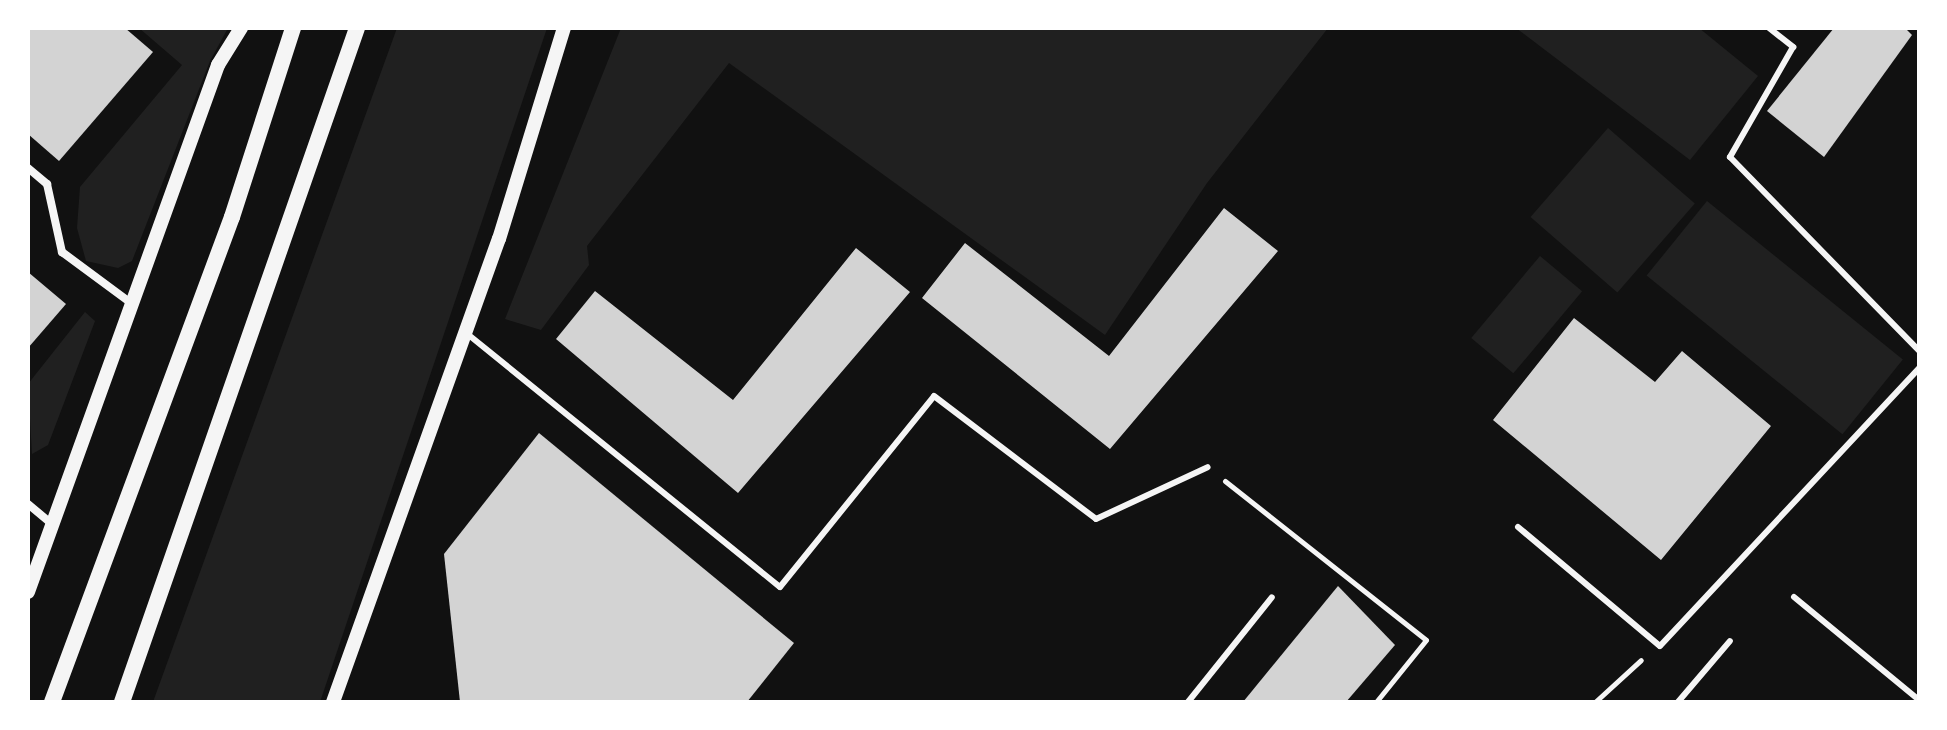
<!DOCTYPE html>
<html>
<head>
<meta charset="utf-8">
<style>
  body { margin:0 }
  #map { position:relative; width:1947px; height:730px; overflow:hidden; background:#111; font-family:"Work Sans",sans-serif }
  div>[style] { position:absolute }
  [style*='--x'] { left:calc(var(--x)*1px); top:calc(var(--y)*1px); width:calc(var(--w)*1px); rotate:calc(var(--a)*1deg) }
  .green>* { inset:0; background:#202020; transform-origin:0 0 }
  .building>* { inset:0; background:#d3d3d3 }
  .path>* { height:5px; margin:-2.5px; padding:0 2.5px; transform-origin:2.5px; border-radius:2.5px; background:#f5f5f5 }
  .service>* { height:6px; margin:-3px; padding:0 3px; transform-origin:3px; border-radius:3px; background:#f5f5f5 }
  .minor>* { height:8px; margin:-4px; padding:0 4px; transform-origin:4px; border-radius:4px; background:#f5f5f5 }
  .tertiary>* { height:14px; margin:-7px; padding:0 7px; transform-origin:7px; border-radius:7px; background:#f5f5f5 }
  .secondary>* { height:16px; margin:-8px; padding:0 8px; transform-origin:8px; border-radius:8px; background:#f5f5f5 }
  span { translate:-50% -50%; white-space:nowrap; text-align:center; line-height:1.15; -webkit-text-stroke:6px #fff; paint-order:stroke }
  .frame { position:absolute; inset:0; border:30px solid #fff; pointer-events:none }
</style>
</head>
<body>
<div id="map">
  <div class="green">
    <div style="clip-path:polygon(139px 28px,228px 28px,210px 61px,132px 261px,118px 268px,86px 261px,77px 228px,80px 187px,182px 65px)"></div>
    <div style="clip-path:polygon(397px 28px,547px 28px,320px 702px,153px 702px)"></div>
    <div style="clip-path:polygon(621px 28px,1328px 28px,1207px 183px,1105px 335px,729px 63px,587px 246px,589px 265px,541px 330px,505px 319px)"></div>
    <div style="clip-path:polygon(1516px 28px,1699px 28px,1758px 76px,1690px 160px)"></div>
    <div style="left:1608px;top:128px;width:115px;height:118px;rotate:41deg"></div>
    <div style="left:1707px;top:201px;width:252px;height:96px;rotate:39deg"></div>
    <div style="left:1540px;top:256px;width:55px;height:107px;rotate:40deg"></div>
    <div style="clip-path:polygon(85px 312px,95px 321px,48px 445px,32px 454px,28px 384px)"></div>
  </div>
  <div class="building">
    <div style="clip-path:polygon(28px 28px,125px 28px,153px 52px,59px 161px,28px 134px)"></div>
    <div style="clip-path:polygon(1834px 28px,1905px 28px,1912px 35px,1824px 157px,1767px 111px)"></div>
    <div style="clip-path:polygon(1224px 208px,1278px 251px,1110px 449px,922px 298px,965px 243px,1109px 356px)"></div>
    <div style="clip-path:polygon(856px 248px,910px 292px,738px 493px,556px 339px,595px 291px,733px 400px)"></div>
    <div style="clip-path:polygon(28px 272px,66px 304px,28px 348px)"></div>
    <div style="clip-path:polygon(1574px 318px,1655px 382px,1682px 351px,1771px 426px,1661px 560px,1493px 420px)"></div>
    <div style="clip-path:polygon(539px 433px,794px 643px,747px 702px,460px 702px,444px 554px)"></div>
    <div style="clip-path:polygon(1338px 586px,1395px 645px,1346px 702px,1243px 702px)"></div>
  </div>
  <div class="path">
    <div style="--x:1225;--y:481;--w:256;--a:38.3"></div>
    <div style="--x:1426;--y:640;--w:80;--a:128.9"></div>
    <div style="--x:1595;--y:702;--w:62;--a:-42.4"></div>
  </div>
  <div class="service">
    <div style="--x:1769;--y:28;--w:31;--a:38"></div>
    <div style="--x:1793;--y:47;--w:127;--a:119.8"></div>
    <div style="--x:1730;--y:157;--w:271;--a:45.7"></div>
    <div style="--x:465;--y:332;--w:405;--a:39"></div>
    <div style="--x:780;--y:587;--w:245;--a:-51.1"></div>
    <div style="--x:934;--y:396;--w:203;--a:37.2"></div>
    <div style="--x:1096;--y:519;--w:123;--a:-24.9"></div>
    <div style="--x:1518;--y:527;--w:185;--a:40"></div>
    <div style="--x:1660;--y:646;--w:380;--a:-47"></div>
    <div style="--x:1794;--y:597;--w:162;--a:39.5"></div>
    <div style="--x:1188;--y:702;--w:134;--a:-51.3"></div>
    <div style="--x:1678;--y:702;--w:80;--a:-49.6"></div>
  </div>
  <div class="minor">
    <div style="--x:28;--y:168;--w:25;--a:40"></div>
    <div style="--x:47;--y:184;--w:70;--a:77.6"></div>
    <div style="--x:62;--y:252;--w:86;--a:36.5"></div>
    <div style="--x:28;--y:504;--w:30;--a:40"></div>
  </div>
  <div class="tertiary">
    <div style="--x:28;--y:592;--w:560;--a:-70.17"></div>
    <div style="--x:218;--y:65;--w:44;--a:-58.1"></div>
    <div style="--x:333;--y:702;--w:492;--a:-70.3"></div>
    <div style="--x:499;--y:239;--w:221;--a:-72.9"></div>
  </div>
  <div class="secondary">
    <div style="--x:52;--y:702;--w:517;--a:-69.64"></div>
    <div style="--x:232;--y:217;--w:199;--a:-72.1"></div>
    <div style="--x:122;--y:702;--w:714;--a:-70.78"></div>
  </div>
  <div class="frame"></div>
</div>
</body>
</html>
